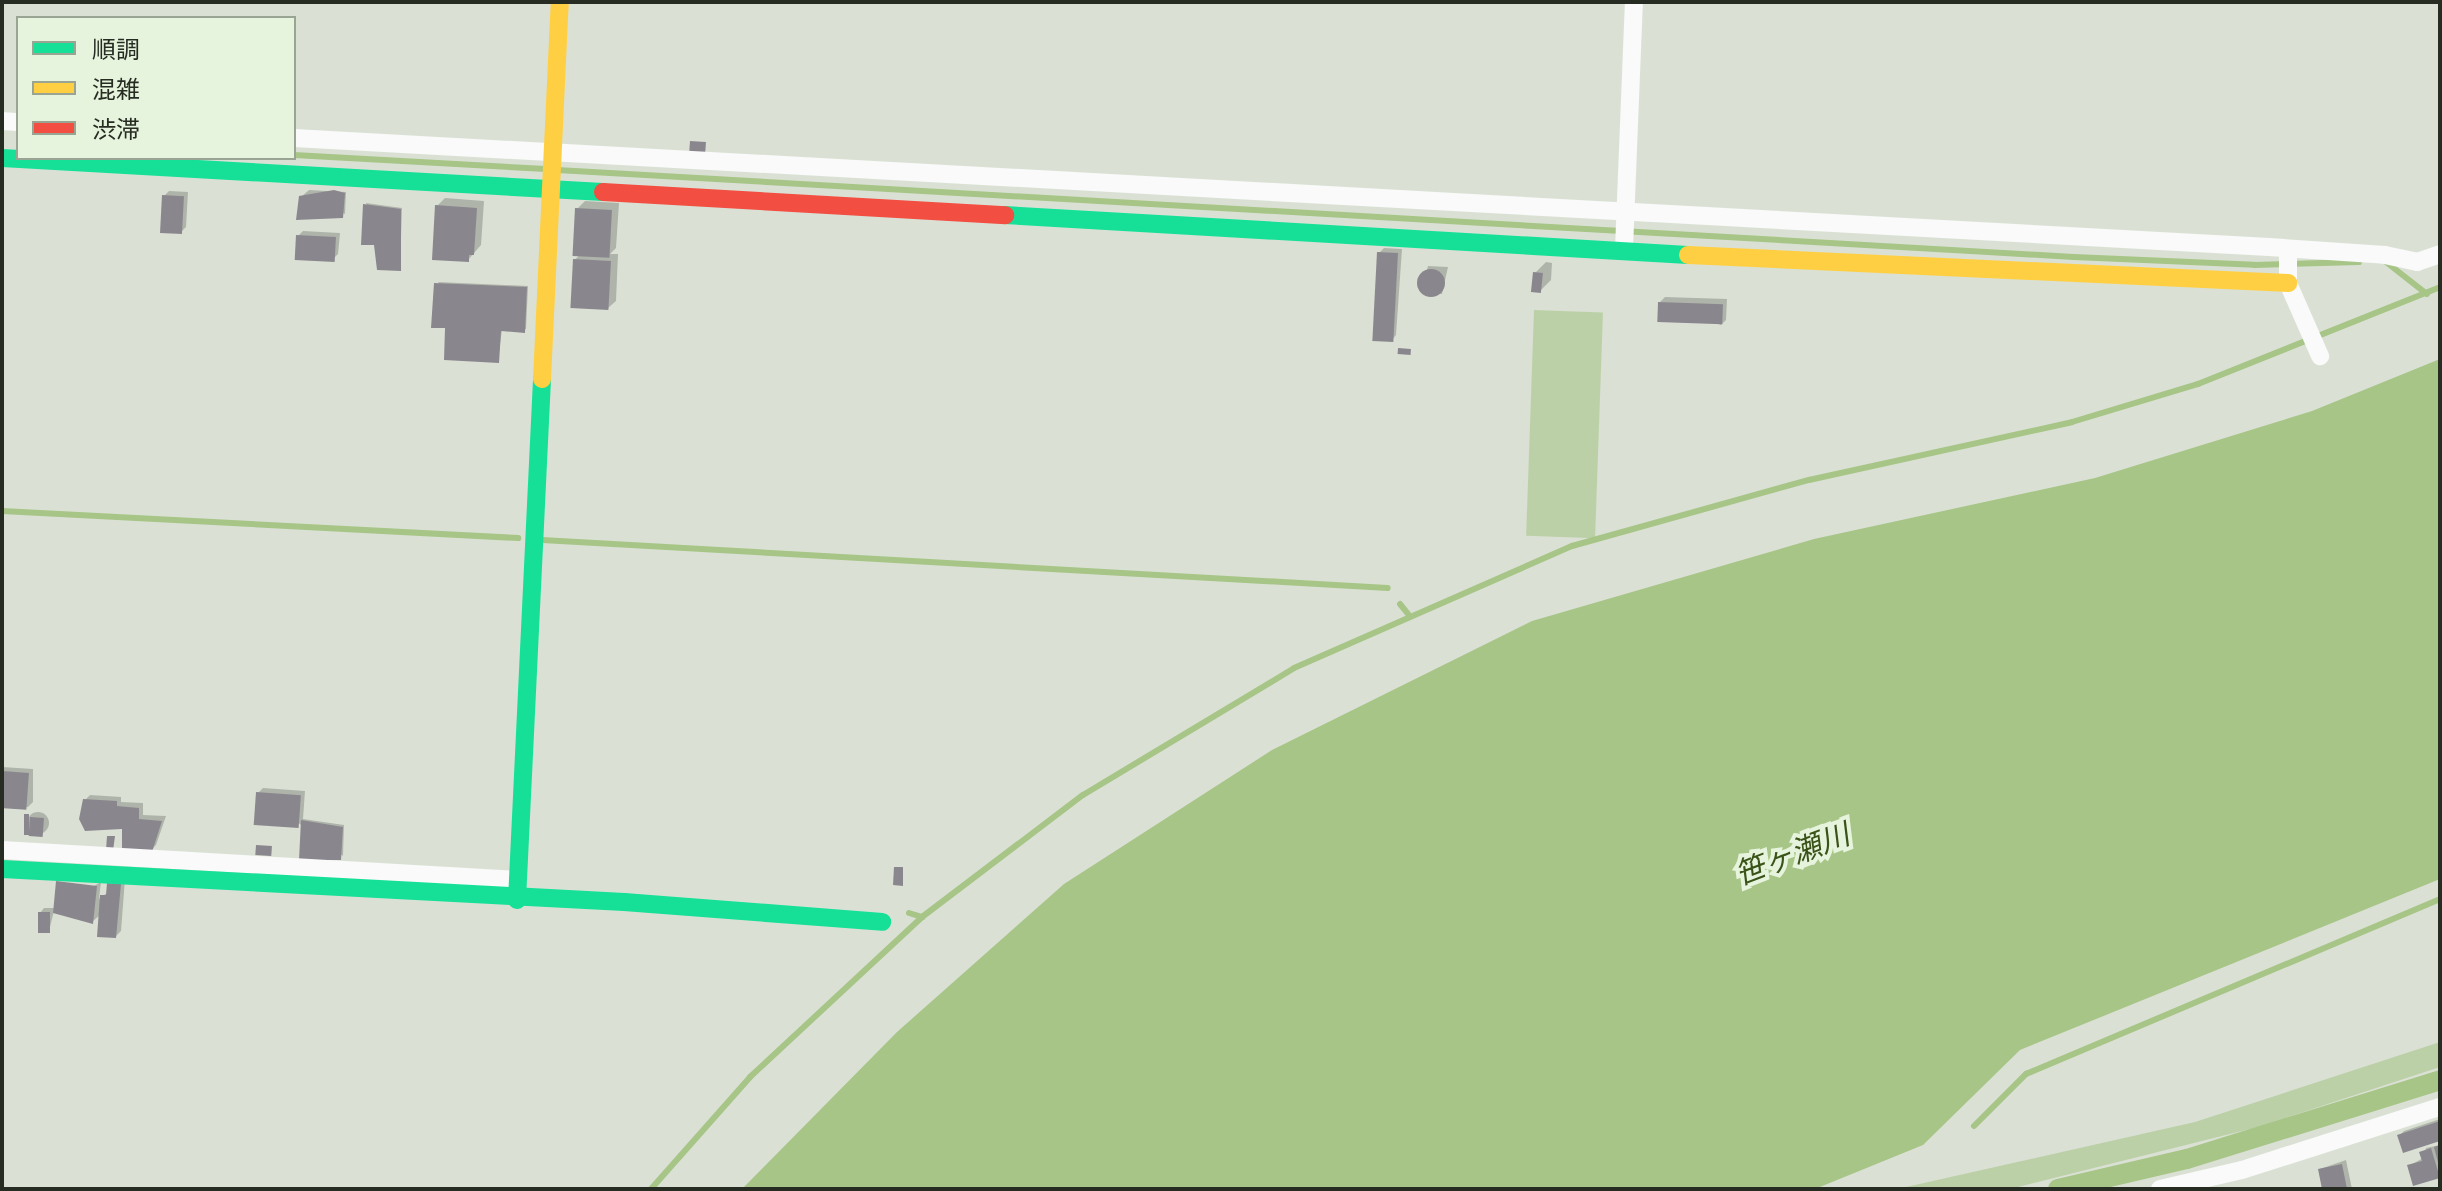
<!DOCTYPE html>
<html>
<head>
<meta charset="utf-8">
<style>
  body { margin:0 }
  #map { position:relative; width:2442px; height:1191px; overflow:hidden; background:#dae1d4; font-family:"Titillium Web","Noto Sans JP",sans-serif }
  div>[style] { position:absolute }
  [style*='--x'] { left:calc(var(--x)*1px); top:calc(var(--y)*1px); width:calc(var(--w)*1px); rotate:calc(var(--a)*1deg) }
  .green>* { inset:0; background:#bcd0a8; transform-origin:0 0 }
  .water>* { inset:0; background:#a7c587 }
  .shadow>* { inset:0; background:#0003 }
  .round { border-radius:50% }
  .stream>* { height:6px; margin:-3px; padding:0 3px; transform-origin:3px; border-radius:3px; background:#a7c587 }
  .canal>* { height:20px; margin:-10px; padding:0 10px; transform-origin:10px; border-radius:10px; background:#a7c587 }
  .building>* { inset:0; background:#8a868e; transform-origin:0 0 }
  .street>* { height:18px; margin:-9px; padding:0 9px; transform-origin:9px; border-radius:9px; background:#f9faf9 }
  .fast>* { height:18px; margin:-9px; padding:0 9px; transform-origin:9px; border-radius:9px; background:#16e098 }
  .slow>* { height:18px; margin:-9px; padding:0 9px; transform-origin:9px; border-radius:9px; background:#ffcf43 }
  .jam>* { height:18px; margin:-9px; padding:0 9px; transform-origin:9px; border-radius:9px; background:#f24e42 }
  span { translate:-50% -50%; white-space:nowrap; text-align:center; line-height:1.15; -webkit-text-stroke:8px #e7f4dd; paint-order:stroke }
  .water-label { font-size:30px; color:#3a5319; font-style:italic }
  .frame { position:absolute; inset:0; border:4px solid #272c23; pointer-events:none }
  .legend { position:absolute; left:16px; top:16px; width:280px; height:144px; box-sizing:border-box; background:#e7f4dd; border:2px solid #9aa493; margin:0; padding:10px 14px; list-style:none; font-size:24px; color:#272c23 }
  .legend li { display:flex; align-items:center; gap:16px; height:40px }
  .legend b { width:40px; border:2px solid #9aa493 }
</style>
</head>
<body>
<div id="map">
  <div class="green">
    <div style="left:1534px;top:310px;width:69px;height:226px;rotate:2deg"></div>
    <div style="clip-path:polygon(2440px 1042px,2440px 1067px,2258px 1127px,2010px 1189px,1897px 1189px,2195px 1122px)"></div>
  </div>
  <div class="water">
    <div style="clip-path:polygon(2440px 359px,2440px 879px,2020px 1050px,1923px 1145px,1815px 1189px,742px 1189px,897px 1032px,1064px 884px,1272px 750px,1532px 621px,1814px 539px,2095px 478px,2312px 411px)"></div>
  </div>
  <div class="shadow">
    <div style="clip-path:polygon(309px 190px,346px 192px,345px 214px,301px 197px)"></div>
    <div style="clip-path:polygon(169px 191px,188px 192px,186px 227px,181px 232px,164px 196px)"></div>
    <div style="clip-path:polygon(445px 198px,484px 201px,481px 245px,468px 260px,437px 206px)"></div>
    <div style="clip-path:polygon(585px 201px,619px 203px,616px 248px,610px 254px,618px 254px,616px 301px,608px 308px,575px 260px,580px 254px,577px 209px)"></div>
    <div style="clip-path:polygon(366px 203px,402px 208px,400px 269px,376px 243px)"></div>
    <div style="clip-path:polygon(303px 231px,340px 233px,338px 254px,333px 259px,298px 236px)"></div>
    <div style="clip-path:polygon(1384px 248px,1402px 249px,1396px 335px,1392px 340px,1379px 253px)"></div>
    <div style="clip-path:polygon(1546px 262px,1552px 263px,1551px 280px,1540px 291px,1535px 273px)"></div>
    <div style="clip-path:polygon(1428px 266px,1448px 267px,1442px 294px,1421px 293px)"></div>
    <div style="clip-path:polygon(438px 282px,528px 286px,526px 329px,502px 329px,498px 361px)"></div>
    <div style="clip-path:polygon(1665px 297px,1727px 299px,1726px 320px,1721px 325px,1660px 302px)"></div>
    <div style="clip-path:polygon(2px 767px,33px 769px,33px 802px,28px 807px,2px 806px)"></div>
    <div style="clip-path:polygon(263px 788px,305px 791px,303px 819px,344px 825px,343px 856px,258px 793px)"></div>
    <div style="clip-path:polygon(90px 795px,121px 797px,121px 802px,143px 803px,143px 815px,166px 816px,156px 845px,151px 850px,85px 800px)"></div>
    <div class="round" style="left:27px;top:812px;width:22px;height:22px"></div>
    <div style="clip-path:polygon(125px 879px,121px 931px,116px 936px,101px 914px,92px 922px,54px 911px,49px 931px,40px 913px,44px 908px,55px 908px,101px 882px,99px 899px)"></div>
    <div style="clip-path:polygon(2440px 1119px,2440px 1138px,2399px 1136px,2404px 1131px)"></div>
    <div style="clip-path:polygon(2440px 1145px,2439px 1176px,2409px 1166px,2423px 1158px,2426px 1148px)"></div>
    <div style="clip-path:polygon(2346px 1160px,2352px 1189px,2324px 1189px,2320px 1169px)"></div>
  </div>
  <div class="stream">
    <div style="--x:294;--y:155;--w:252;--a:3.2"></div>
    <div style="--x:557;--y:170;--w:1519;--a:3.28"></div>
    <div style="--x:2074;--y:257;--w:180;--a:2.5"></div>
    <div style="--x:2254;--y:265;--w:105;--a:-1.6"></div>
    <div style="--x:2386;--y:262;--w:52;--a:38"></div>
    <div style="--x:2;--y:511;--w:517;--a:3"></div>
    <div style="--x:542;--y:540;--w:847;--a:3.25"></div>
    <div style="--x:1400;--y:604;--w:13;--a:51"></div>
    <div style="--x:909;--y:913;--w:14;--a:17"></div>
    <div style="--x:1974;--y:1126;--w:74;--a:-45"></div>
    <div style="--x:2026;--y:1074;--w:449;--a:-22.9"></div>
    <div style="--x:651;--y:1189;--w:149;--a:-48.5"></div>
    <div style="--x:750;--y:1077;--w:235;--a:-42.9"></div>
    <div style="--x:922;--y:917;--w:202;--a:-37.2"></div>
    <div style="--x:1083;--y:795;--w:246;--a:-31"></div>
    <div style="--x:1294;--y:668;--w:304;--a:-23.7"></div>
    <div style="--x:1572;--y:546;--w:246;--a:-15.6"></div>
    <div style="--x:1809;--y:480;--w:269;--a:-12.4"></div>
    <div style="--x:2072;--y:422;--w:132;--a:-16.8"></div>
    <div style="--x:2198;--y:384;--w:261;--a:-21.8"></div>
  </div>
  <div class="canal">
    <div style="--x:2058;--y:1189;--w:132;--a:-13.1"></div>
    <div style="--x:2187;--y:1159;--w:265;--a:-17.3"></div>
  </div>
  <div class="building">
    <div style="left:690px;top:141px;width:16px;height:12px;rotate:4deg"></div>
    <div style="clip-path:polygon(334px 190px,345px 193px,343px 218px,296px 220px,299px 196px)"></div>
    <div style="left:162px;top:195px;width:22px;height:38px;rotate:3deg"></div>
    <div style="clip-path:polygon(363px 204px,401px 209px,401px 271px,377px 270px,374px 245px,361px 245px)"></div>
    <div style="clip-path:polygon(435px 205px,477px 208px,474px 255px,469px 255px,469px 262px,432px 260px)"></div>
    <div style="left:575px;top:208px;width:37px;height:48px;rotate:3deg"></div>
    <div style="left:296px;top:235px;width:40px;height:25px;rotate:3deg"></div>
    <div style="left:1377px;top:252px;width:21px;height:89px;rotate:3deg"></div>
    <div style="left:573px;top:259px;width:38px;height:49px;rotate:3deg"></div>
    <div class="round" style="left:1417px;top:269px;width:28px;height:28px"></div>
    <div style="left:1533px;top:272px;width:10px;height:20px;rotate:6deg"></div>
    <div style="clip-path:polygon(434px 283px,527px 287px,525px 333px,501px 331px,499px 363px,444px 360px,445px 328px,431px 328px)"></div>
    <div style="left:1658px;top:302px;width:65px;height:20px;rotate:2deg"></div>
    <div style="left:1398px;top:348px;width:13px;height:6px;rotate:4deg"></div>
    <div style="left:2px;top:771px;width:27px;height:37px;rotate:4deg"></div>
    <div style="left:256px;top:792px;width:45px;height:33px;rotate:4deg"></div>
    <div style="clip-path:polygon(83px 799px,117px 801px,117px 806px,139px 808px,139px 819px,162px 821px,152px 852px,122px 849px,122px 829px,85px 831px,79px 819px)"></div>
    <div style="left:24px;top:814px;width:5px;height:21px"></div>
    <div style="left:30px;top:817px;width:14px;height:19px;rotate:4deg"></div>
    <div style="clip-path:polygon(301px 820px,343px 827px,341px 860px,299px 860px)"></div>
    <div style="clip-path:polygon(107px 836px,115px 836px,113px 851px,106px 850px)"></div>
    <div style="left:256px;top:845px;width:16px;height:10px;rotate:4deg"></div>
    <div style="clip-path:polygon(894px 867px,903px 867px,903px 886px,893px 885px)"></div>
    <div style="clip-path:polygon(56px 881px,97px 886px,93px 924px,53px 913px)"></div>
    <div style="clip-path:polygon(107px 883px,121px 884px,116px 938px,97px 937px,100px 895px,106px 895px)"></div>
    <div style="left:38px;top:912px;width:12px;height:21px"></div>
    <div style="clip-path:polygon(2440px 1121px,2440px 1141px,2403px 1153px,2397px 1135px)"></div>
    <div style="clip-path:polygon(2440px 1145px,2440px 1166px,2439px 1166px,2434px 1147px)"></div>
    <div style="clip-path:polygon(2431px 1148px,2440px 1178px,2413px 1186px,2407px 1165px,2422px 1161px,2419px 1152px)"></div>
    <div style="clip-path:polygon(2342px 1164px,2347px 1189px,2322px 1189px,2318px 1169px)"></div>
  </div>
  <div class="street">
    <div style="--x:2;--y:121;--w:16;--a:4"></div>
    <div style="--x:294;--y:138;--w:1978;--a:3.16"></div>
    <div style="--x:2269;--y:247;--w:116;--a:3.9"></div>
    <div style="--x:2385;--y:255;--w:33;--a:12"></div>
    <div style="--x:2417;--y:262;--w:24;--a:-19"></div>
    <div style="--x:1624;--y:249;--w:247;--a:-87.7"></div>
    <div style="--x:2288;--y:249;--w:34;--a:90"></div>
    <div style="--x:2288;--y:283;--w:80;--a:66.3"></div>
    <div style="--x:2;--y:850;--w:517;--a:3.33"></div>
    <div style="--x:2160;--y:1189;--w:84;--a:-13"></div>
    <div style="--x:2242;--y:1170;--w:208;--a:-17.7"></div>
  </div>
  <div class="fast">
    <div style="--x:2;--y:158;--w:602;--a:3.24"></div>
    <div style="--x:1005;--y:215;--w:684;--a:3.35"></div>
    <div style="--x:2;--y:869;--w:623;--a:3.04"></div>
    <div style="--x:624;--y:902;--w:259;--a:4.4"></div>
    <div style="--x:517;--y:900;--w:522;--a:-87.25"></div>
  </div>
  <div class="slow">
    <div style="--x:1688;--y:255;--w:601;--a:2.67"></div>
    <div style="--x:542;--y:379;--w:377;--a:-87.3"></div>
  </div>
  <div class="jam">
    <div style="--x:603;--y:192;--w:403;--a:3.3"></div>
  </div>
  <div class="water-label">
    <span style="left:1792px;top:854px;rotate:-21deg">笹ヶ瀬川</span>
  </div>
  <div class="frame"></div>
  <ul class="legend">
  <li><b style="height:10px;background:#16e098"></b>順調</li>
  <li><b style="height:10px;background:#ffcf43"></b>混雑</li>
  <li><b style="height:10px;background:#f24e42"></b>渋滞</li>
  </ul>
</div>
</body>
</html>
